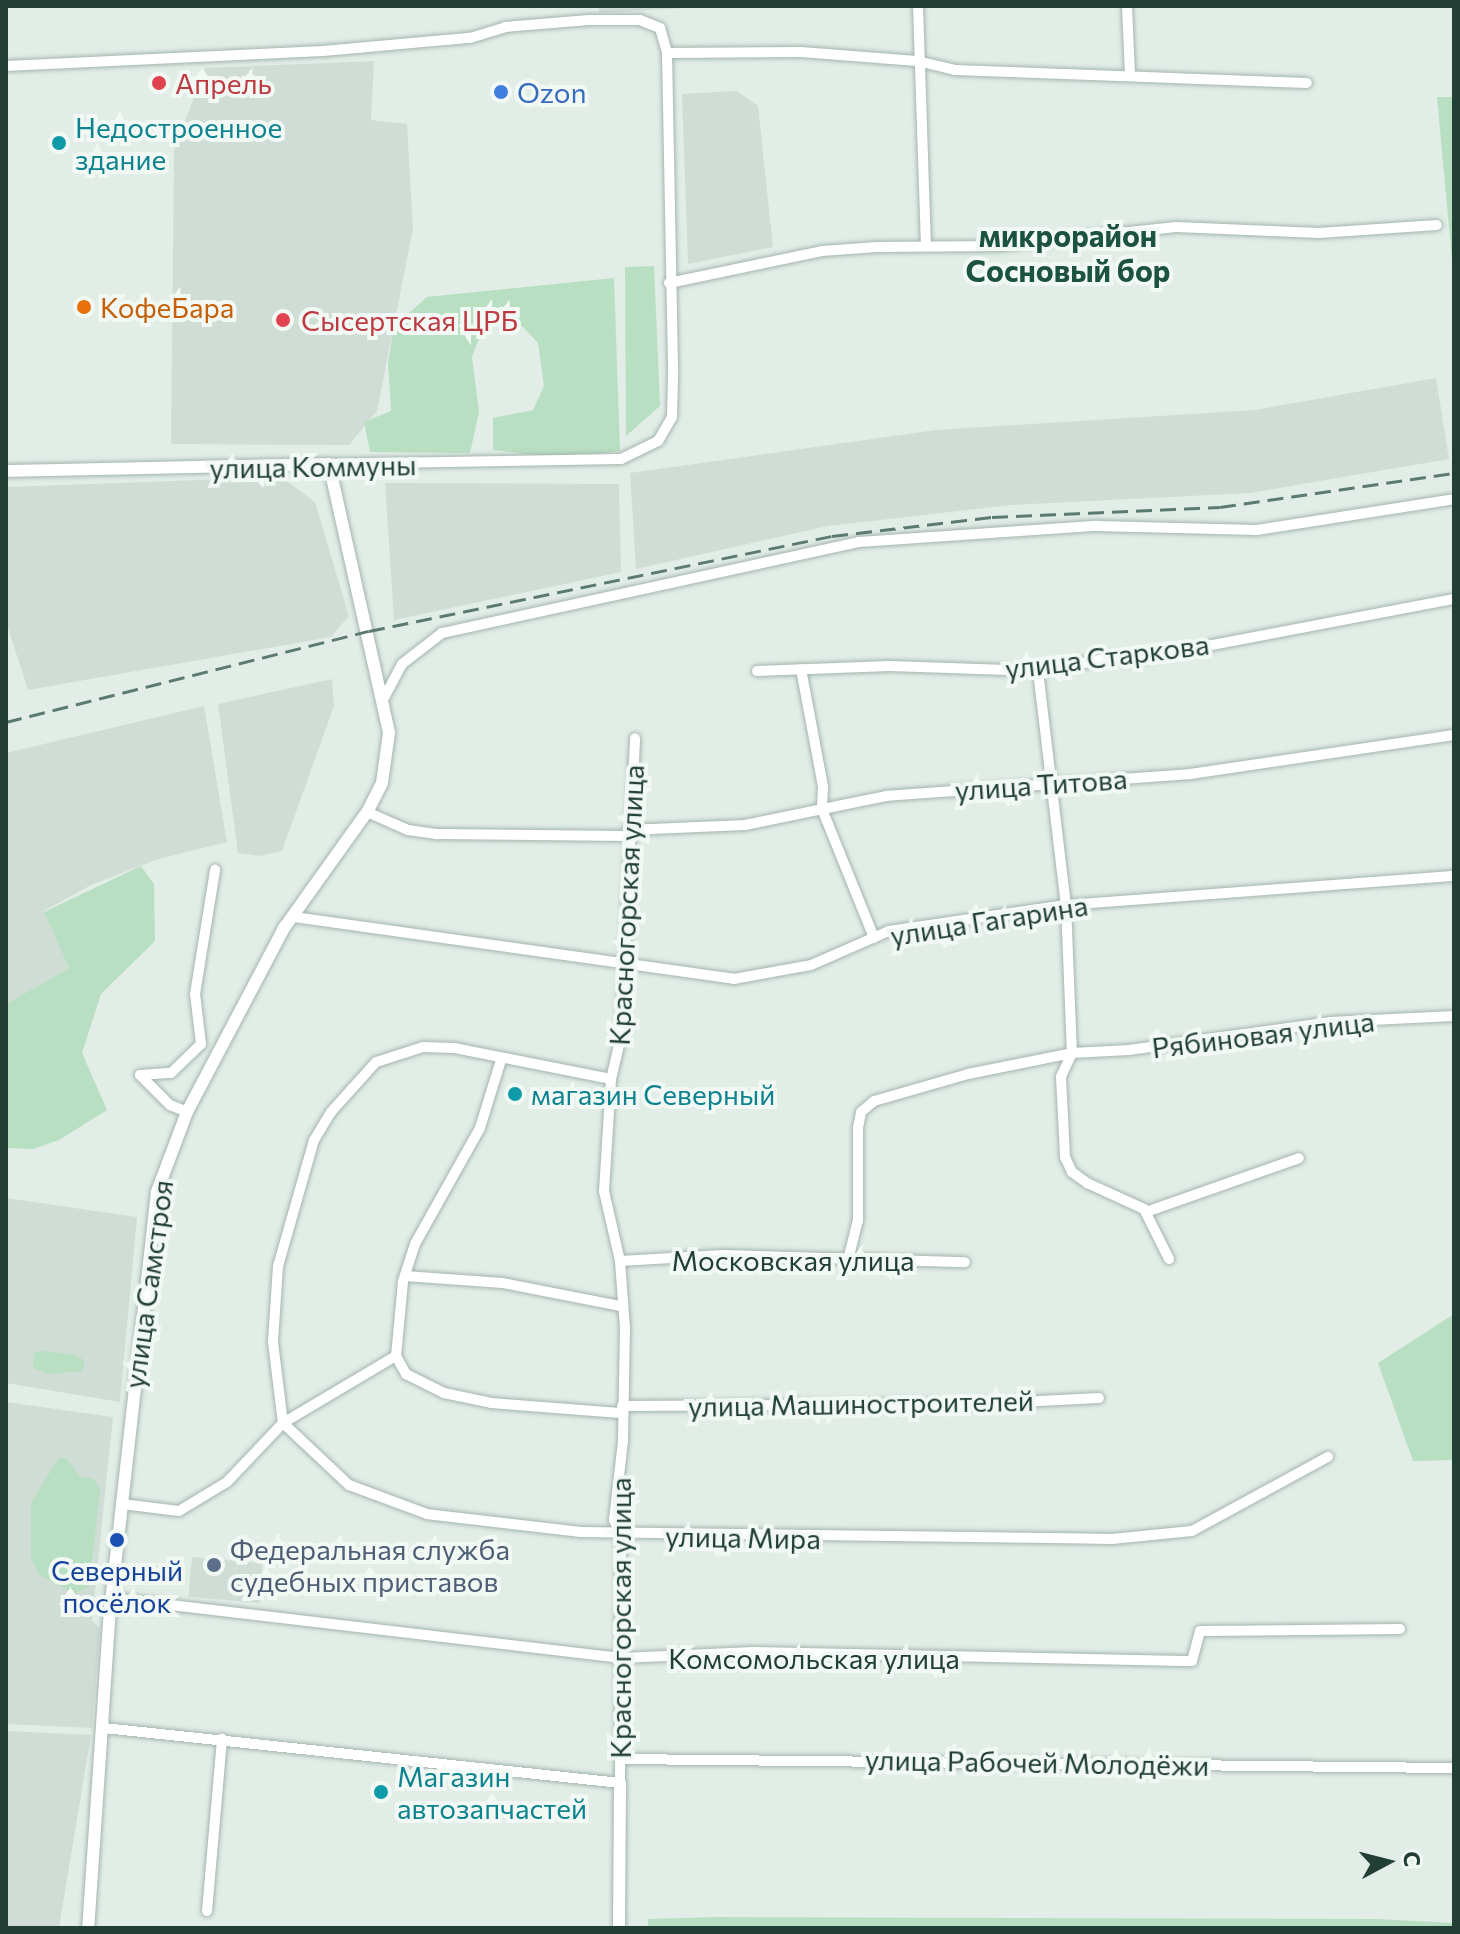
<!DOCTYPE html>
<html>
<head>
<meta charset="utf-8">
<style>
  body { margin:0 }
  #map { position:relative; width:1460px; height:1934px; overflow:hidden; background:#e2ede7; font-family:Commissioner,sans-serif }
  div>[style] { position:absolute }
  [style*='--x'] { left:calc(var(--x)*1px); top:calc(var(--y)*1px); width:calc(var(--w)*1px); rotate:calc(var(--a)*1deg) }
  .built>* { inset:0; background:#d0ddd6; transform-origin:0 0 }
  .green>* { inset:0; background:#b9dfc2 }
  .roads { filter:drop-shadow(0 0 2px #a4b5ae) drop-shadow(0 0 2px #a4b5ae) }
  .minor>* { height:10px; margin:-5px; padding:0 5px; transform-origin:5px; border-radius:5px; background:#fff }
  .tertiary>* { height:12px; margin:-6px; padding:0 6px; transform-origin:6px; border-radius:6px; background:#fff }
  .rail>* { height:3px; margin-top:-1.5px; transform-origin:0; background:repeating-linear-gradient(90deg,#5b7a70 0 16px,transparent 0 24px) }
  .dots>* { width:22px; height:22px; translate:-50% -50%; box-sizing:border-box; border:4px solid #f2f9f5; border-radius:50% }
  span { translate:-50% -50%; white-space:nowrap; text-align:center; line-height:1.15; -webkit-text-stroke:8px #f2f9f5; paint-order:stroke }
  .health-label { font-size:28px; color:#be3a42 }
  .left { translate:0 -50%; text-align:left }
  .shop-label { font-size:28px; color:#366cbe }
  .culture-label { font-size:28px; color:#0d838f }
  .food-label { font-size:28px; color:#c56008 }
  .street-label { font-size:28px; color:#213f35 }
  .service-label { font-size:28px; color:#4e5e75 }
  .transit-label { font-size:28px; color:#164399 }
  .neighbourhood-label { font-size:30px; color:#1b5242; font-weight:700 }
  .frame { position:absolute; inset:0; border:8px solid #213f35; pointer-events:none }
  .north { position:absolute; left:1348px; top:1822px; width:80px; height:80px; -webkit-text-stroke:6px #f2f9f5; paint-order:stroke; rotate:83deg; font-size:22px; font-weight:700; line-height:32px; text-align:center; color:#213f35 }
  .north::after { content:''; display:block; margin:auto; width:28px; height:36px; background:#213f35; clip-path:polygon(50% 0,100% 100%,50% 72%,0 100%) }
</style>
</head>
<body>
<div id="map">
  <div class="built">
    <div style="clip-path:polygon(599px 6px,722px 6px,599px 13px)"></div>
    <div style="clip-path:polygon(374px 61px,371px 120px,407px 124px,413px 229px,377px 411px,349px 445px,171px 444px,174px 151px,205px 68px)"></div>
    <div style="clip-path:polygon(737px 91px,758px 106px,773px 247px,688px 264px,682px 94px)"></div>
    <div style="clip-path:polygon(1436px 378px,1449px 459px,1250px 493px,1011px 505px,828px 526px,636px 569px,630px 473px,936px 430px,1255px 410px)"></div>
    <div style="clip-path:polygon(281px 477px,315px 502px,349px 616px,331px 637px,28px 690px,6px 622px,6px 487px)"></div>
    <div style="clip-path:polygon(385px 483px,619px 484px,621px 572px,394px 620px)"></div>
    <div style="clip-path:polygon(332px 679px,334px 706px,282px 851px,260px 856px,238px 853px,218px 704px)"></div>
    <div style="clip-path:polygon(204px 706px,227px 842px,158px 859px,91px 885px,44px 911px,69px 968px,6px 1004px,6px 753px)"></div>
    <div style="clip-path:polygon(6px 1198px,137px 1217px,120px 1402px,6px 1383px)"></div>
    <div style="clip-path:polygon(6px 1402px,113px 1417px,92px 1620px,100px 1629px,92px 1728px,6px 1724px)"></div>
    <div style="left:192px;top:1557px;width:71px;height:40px;rotate:5deg"></div>
    <div style="clip-path:polygon(6px 1731px,91px 1735px,59px 1928px,6px 1928px)"></div>
  </div>
  <div class="green">
    <div style="clip-path:polygon(1437px 97px,1454px 97px,1454px 282px)"></div>
    <div style="clip-path:polygon(654px 266px,660px 406px,626px 436px,625px 267px)"></div>
    <div style="clip-path:polygon(614px 278px,620px 451px,561px 458px,493px 450px,493px 418px,533px 410px,544px 386px,538px 343px,522px 326px,487px 318px,472px 357px,479px 412px,470px 453px,370px 452px,364px 422px,391px 411px,388px 363px,394px 326px,427px 297px)"></div>
    <div style="clip-path:polygon(141px 866px,154px 884px,155px 941px,101px 994px,82px 1053px,107px 1110px,59px 1140px,33px 1149px,6px 1148px,6px 1004px,69px 968px,44px 912px)"></div>
    <div style="clip-path:polygon(1454px 1314px,1454px 1460px,1413px 1461px,1378px 1363px)"></div>
    <div style="clip-path:polygon(42px 1351px,76px 1355px,85px 1361px,82px 1371px,48px 1374px,33px 1368px,34px 1353px)"></div>
    <div style="clip-path:polygon(59px 1458px,66px 1458px,80px 1476px,94px 1479px,100px 1491px,89px 1587px,75px 1594px,39px 1575px,31px 1557px,31px 1502px)"></div>
    <div style="clip-path:polygon(717px 1917px,1378px 1919px,1454px 1923px,1454px 1928px,648px 1928px,648px 1919px)"></div>
  </div>
  <div class="roads">
    <div class="minor">
      <div style="--x:918;--y:6;--w:237;--a:88.1"></div>
      <div style="--x:1127;--y:6;--w:68;--a:87.5"></div>
      <div style="--x:667;--y:53;--w:134;--a:-0.4"></div>
      <div style="--x:801;--y:52;--w:116;--a:4.4"></div>
      <div style="--x:917;--y:61;--w:39;--a:13"></div>
      <div style="--x:955;--y:70;--w:352;--a:2.1"></div>
      <div style="--x:6;--y:66;--w:317;--a:-2.7"></div>
      <div style="--x:323;--y:51;--w:148;--a:-5.1"></div>
      <div style="--x:470;--y:38;--w:37;--a:-17"></div>
      <div style="--x:505;--y:27;--w:84;--a:-4.8"></div>
      <div style="--x:589;--y:20;--w:51;--a:0"></div>
      <div style="--x:640;--y:20;--w:22;--a:22"></div>
      <div style="--x:660;--y:28;--w:26;--a:74"></div>
      <div style="--x:667;--y:53;--w:324;--a:88.9"></div>
      <div style="--x:673;--y:377;--w:40;--a:91.4"></div>
      <div style="--x:672;--y:417;--w:28;--a:120"></div>
      <div style="--x:658;--y:441;--w:41;--a:154.1"></div>
      <div style="--x:621;--y:459;--w:292;--a:179"></div>
      <div style="--x:669;--y:283;--w:156;--a:-11.8"></div>
      <div style="--x:822;--y:251;--w:55;--a:-4.2"></div>
      <div style="--x:877;--y:247;--w:121;--a:-0.5"></div>
      <div style="--x:998;--y:246;--w:179;--a:-6.1"></div>
      <div style="--x:1176;--y:227;--w:143;--a:2.4"></div>
      <div style="--x:1319;--y:233;--w:118;--a:-3.9"></div>
      <div style="--x:801;--y:669;--w:120;--a:79.4"></div>
      <div style="--x:823;--y:787;--w:22;--a:93"></div>
      <div style="--x:822;--y:809;--w:139;--a:68"></div>
      <div style="--x:757;--y:671;--w:132;--a:-2.2"></div>
      <div style="--x:889;--y:666;--w:149;--a:1.9"></div>
      <div style="--x:1038;--y:671;--w:74;--a:-10.1"></div>
      <div style="--x:1111;--y:658;--w:28;--a:2"></div>
      <div style="--x:1139;--y:659;--w:321;--a:-10.8"></div>
      <div style="--x:1038;--y:671;--w:236;--a:83.2"></div>
      <div style="--x:1066;--y:905;--w:148;--a:87.7"></div>
      <div style="--x:1072;--y:1053;--w:26;--a:115"></div>
      <div style="--x:1061;--y:1077;--w:80;--a:87.1"></div>
      <div style="--x:1065;--y:1157;--w:17;--a:65"></div>
      <div style="--x:1072;--y:1172;--w:19;--a:36"></div>
      <div style="--x:1087;--y:1183;--w:63;--a:24.5"></div>
      <div style="--x:1144;--y:1209;--w:56;--a:63.4"></div>
      <div style="--x:384;--y:698;--w:38;--a:-62"></div>
      <div style="--x:402;--y:664;--w:51;--a:-37.8"></div>
      <div style="--x:442;--y:633;--w:427;--a:-12.3"></div>
      <div style="--x:859;--y:542;--w:238;--a:-3.9"></div>
      <div style="--x:1096;--y:526;--w:161;--a:1.4"></div>
      <div style="--x:1257;--y:530;--w:199;--a:-8.9"></div>
      <div style="--x:367;--y:812;--w:45;--a:23.7"></div>
      <div style="--x:408;--y:830;--w:30;--a:8"></div>
      <div style="--x:438;--y:834;--w:190;--a:0.6"></div>
      <div style="--x:628;--y:830;--w:117;--a:-2.4"></div>
      <div style="--x:745;--y:825;--w:144;--a:-11.6"></div>
      <div style="--x:886;--y:796;--w:305;--a:-4.1"></div>
      <div style="--x:1190;--y:774;--w:267;--a:-8.4"></div>
      <div style="--x:294;--y:917;--w:444;--a:8"></div>
      <div style="--x:734;--y:979;--w:78;--a:-10.3"></div>
      <div style="--x:811;--y:965;--w:85;--a:-23.6"></div>
      <div style="--x:889;--y:931;--w:179;--a:-8.4"></div>
      <div style="--x:1066;--y:905;--w:389;--a:-4.3"></div>
      <div style="--x:501;--y:1060;--w:71;--a:107.2"></div>
      <div style="--x:480;--y:1128;--w:133;--a:119.3"></div>
      <div style="--x:415;--y:1244;--w:40;--a:108"></div>
      <div style="--x:403;--y:1282;--w:74;--a:95.4"></div>
      <div style="--x:396;--y:1356;--w:21;--a:61"></div>
      <div style="--x:406;--y:1374;--w:42;--a:26.6"></div>
      <div style="--x:444;--y:1393;--w:48;--a:12"></div>
      <div style="--x:491;--y:1403;--w:129;--a:4.4"></div>
      <div style="--x:140;--y:1075;--w:31;--a:-4"></div>
      <div style="--x:171;--y:1073;--w:42;--a:-44"></div>
      <div style="--x:201;--y:1044;--w:50;--a:-96.8"></div>
      <div style="--x:195;--y:994;--w:126;--a:-80.8"></div>
      <div style="--x:140;--y:1075;--w:42;--a:45"></div>
      <div style="--x:170;--y:1105;--w:18;--a:22"></div>
      <div style="--x:611;--y:1079;--w:159;--a:-168.8"></div>
      <div style="--x:455;--y:1048;--w:32;--a:-178"></div>
      <div style="--x:423;--y:1047;--w:49;--a:162.3"></div>
      <div style="--x:376;--y:1062;--w:67;--a:132"></div>
      <div style="--x:331;--y:1112;--w:33;--a:121"></div>
      <div style="--x:314;--y:1140;--w:131;--a:105.9"></div>
      <div style="--x:278;--y:1266;--w:76;--a:93.8"></div>
      <div style="--x:273;--y:1342;--w:82;--a:83"></div>
      <div style="--x:283;--y:1423;--w:91;--a:43.2"></div>
      <div style="--x:349;--y:1485;--w:83;--a:20.4"></div>
      <div style="--x:427;--y:1514;--w:154;--a:6.7"></div>
      <div style="--x:580;--y:1532;--w:532;--a:0.75"></div>
      <div style="--x:1112;--y:1539;--w:80;--a:-5.7"></div>
      <div style="--x:1192;--y:1531;--w:155;--a:-28.6"></div>
      <div style="--x:1146;--y:1212;--w:162;--a:-19.4"></div>
      <div style="--x:849;--y:1256;--w:36;--a:-76"></div>
      <div style="--x:858;--y:1221;--w:93;--a:-90"></div>
      <div style="--x:858;--y:1128;--w:16;--a:-79"></div>
      <div style="--x:861;--y:1112;--w:17;--a:-40"></div>
      <div style="--x:874;--y:1101;--w:98;--a:-16"></div>
      <div style="--x:968;--y:1074;--w:106;--a:-11.4"></div>
      <div style="--x:1072;--y:1053;--w:57;--a:-3"></div>
      <div style="--x:1129;--y:1050;--w:203;--a:-7.9"></div>
      <div style="--x:1330;--y:1022;--w:124;--a:-2.8"></div>
      <div style="--x:620;--y:1261;--w:103;--a:-3.3"></div>
      <div style="--x:723;--y:1255;--w:242;--a:1.7"></div>
      <div style="--x:405;--y:1276;--w:98;--a:4.1"></div>
      <div style="--x:503;--y:1283;--w:119;--a:11.1"></div>
      <div style="--x:622;--y:1406;--w:360;--a:-0.3"></div>
      <div style="--x:982;--y:1404;--w:117;--a:-2.9"></div>
      <div style="--x:122;--y:1504;--w:57;--a:7"></div>
      <div style="--x:179;--y:1511;--w:56;--a:-31.1"></div>
      <div style="--x:227;--y:1482;--w:81;--a:-46.5"></div>
      <div style="--x:283;--y:1423;--w:131;--a:-30.7"></div>
      <div style="--x:111;--y:1598;--w:515;--a:6.7"></div>
      <div style="--x:622;--y:1658;--w:131;--a:-2.6"></div>
      <div style="--x:753;--y:1652;--w:430;--a:1.2"></div>
      <div style="--x:1183;--y:1661;--w:9;--a:0"></div>
      <div style="--x:1192;--y:1661;--w:31;--a:-75"></div>
      <div style="--x:1200;--y:1631;--w:200;--a:-0.6"></div>
      <div style="--x:104;--y:1728;--w:519;--a:6.08"></div>
      <div style="--x:620;--y:1783;--w:248;--a:-89.8"></div>
      <div style="--x:621;--y:1535;--w:17;--a:-115"></div>
      <div style="--x:614;--y:1520;--w:80;--a:-83.5"></div>
      <div style="--x:623;--y:1441;--w:113;--a:-89"></div>
      <div style="--x:625;--y:1328;--w:67;--a:-94.3"></div>
      <div style="--x:620;--y:1261;--w:72;--a:-102.9"></div>
      <div style="--x:604;--y:1191;--w:112;--a:-86.4"></div>
      <div style="--x:611;--y:1079;--w:43;--a:-76.6"></div>
      <div style="--x:621;--y:1037;--w:299;--a:-87.3"></div>
      <div style="--x:620;--y:1759;--w:834;--a:0.62"></div>
      <div style="--x:207;--y:1911;--w:173;--a:-85"></div>
    </div>
    <div class="tertiary">
      <div style="--x:6;--y:471;--w:323;--a:-1.2"></div>
      <div style="--x:329;--y:464;--w:276;--a:77.4"></div>
      <div style="--x:389;--y:733;--w:50;--a:98"></div>
      <div style="--x:382;--y:783;--w:33;--a:117"></div>
      <div style="--x:367;--y:812;--w:143;--a:125.6"></div>
      <div style="--x:284;--y:928;--w:208;--a:117.8"></div>
      <div style="--x:187;--y:1112;--w:85;--a:110.6"></div>
      <div style="--x:157;--y:1192;--w:419;--a:96.4"></div>
      <div style="--x:110;--y:1608;--w:321;--a:93.9"></div>
      <div style="--x:619;--y:1928;--w:145;--a:-89.6"></div>
    </div>
  </div>
  <div class="rail">
    <div style="--x:6;--y:722;--w:374;--a:-14.1"></div>
    <div style="--x:369;--y:631;--w:473;--a:-11.6"></div>
    <div style="--x:832;--y:536;--w:161;--a:-6.8"></div>
    <div style="--x:992;--y:517;--w:228;--a:-2.5"></div>
    <div style="--x:1220;--y:507;--w:236;--a:-8.3"></div>
  </div>
  <div class="dots">
    <div style="left:159px;top:83px;background:#e0444e"></div>
    <div style="left:501px;top:92px;background:#3f7fe0"></div>
    <div style="left:59px;top:143px;background:#0f9aa8"></div>
    <div style="left:84px;top:307px;background:#e8710a"></div>
    <div style="left:283px;top:320px;background:#e0444e"></div>
    <div style="left:515px;top:1094px;background:#0f9aa8"></div>
    <div style="left:117px;top:1540px;background:#1a4fb4"></div>
    <div style="left:214px;top:1565px;background:#5c6f8a"></div>
    <div style="left:381px;top:1792px;background:#0f9aa8"></div>
  </div>
  <div class="health-label">
    <span class="left" style="left:175px;top:83px">Апрель</span>
    <span class="left" style="left:301px;top:320px">Сысертская ЦРБ</span>
  </div>
  <div class="shop-label">
    <span class="left" style="left:517px;top:92px">Ozon</span>
  </div>
  <div class="culture-label">
    <span class="left" style="left:75px;top:143px">Недостроенное<br>здание</span>
    <span class="left" style="left:531px;top:1094px">магазин Северный</span>
    <span class="left" style="left:397px;top:1792px">Магазин<br>автозапчастей</span>
  </div>
  <div class="food-label">
    <span class="left" style="left:100px;top:307px">КофеБара</span>
  </div>
  <div class="street-label">
    <span style="left:313px;top:466px;rotate:-1deg">улица Коммуны</span>
    <span style="left:1107px;top:656px;rotate:-7deg">улица Старкова</span>
    <span style="left:1041px;top:784px;rotate:-4deg">улица Титова</span>
    <span style="left:626px;top:905px;rotate:-87deg">Красногорская улица</span>
    <span style="left:989px;top:920px;rotate:-9deg">улица Гагарина</span>
    <span style="left:1263px;top:1034px;rotate:-7deg">Рябиновая улица</span>
    <span style="left:793px;top:1260px">Московская улица</span>
    <span style="left:148px;top:1284px;rotate:-82deg">улица Самстроя</span>
    <span style="left:861px;top:1403px;rotate:-1deg">улица Машиностроителей</span>
    <span style="left:743px;top:1537px;rotate:1deg">улица Мира</span>
    <span style="left:620px;top:1618px;rotate:-90deg">Красногорская улица</span>
    <span style="left:814px;top:1658px">Комсомольская улица</span>
    <span style="left:1037px;top:1762px;rotate:1deg">улица Рабочей Молодёжи</span>
  </div>
  <div class="service-label">
    <span class="left" style="left:230px;top:1565px">Федеральная служба<br>судебных приставов</span>
  </div>
  <div class="transit-label">
    <span style="left:117px;top:1586px">Северный<br>посёлок</span>
  </div>
  <div class="neighbourhood-label">
    <span style="left:1068px;top:252px">микрорайон<br>Сосновый бор</span>
  </div>
  <div class="frame"></div>
  <div class="north">С</div>
</div>
</body>
</html>
